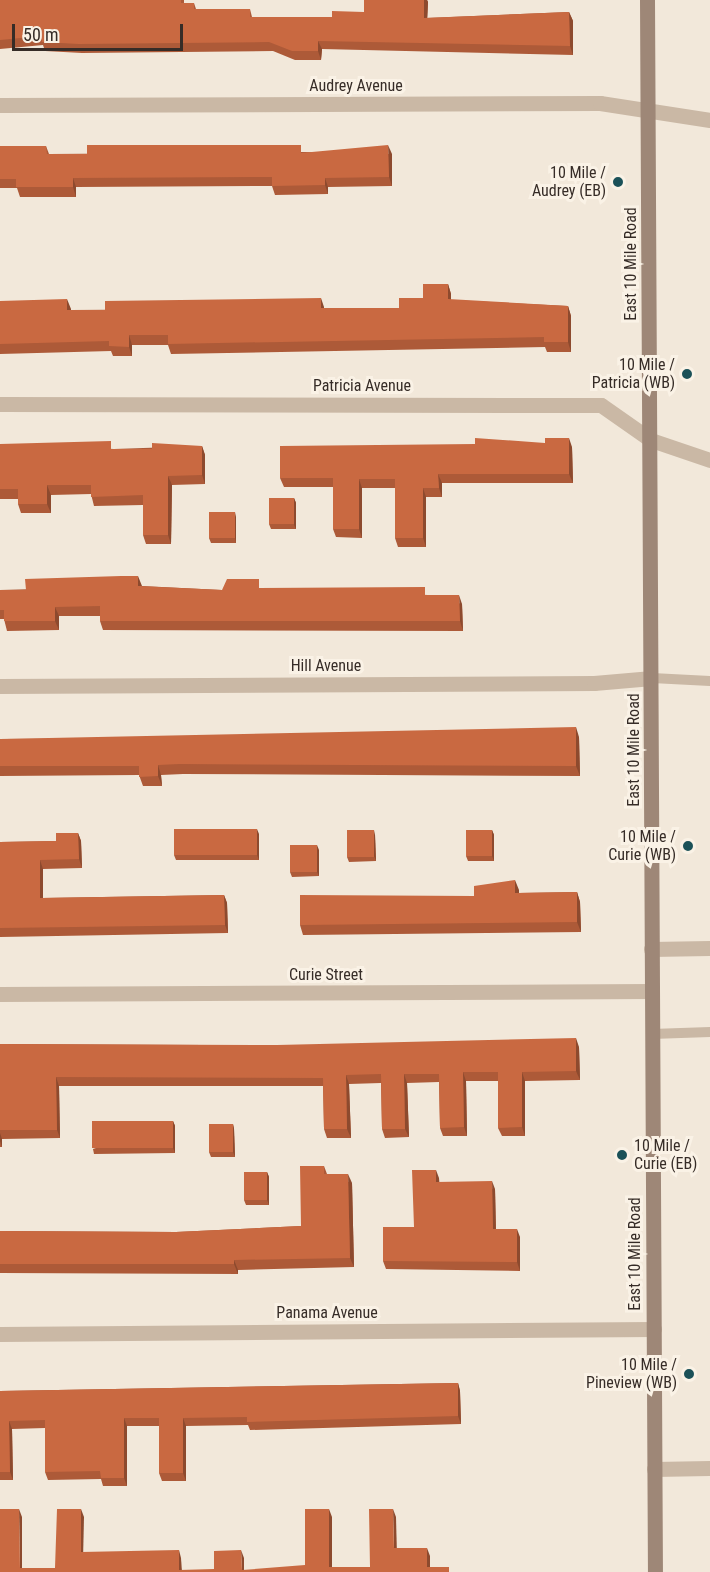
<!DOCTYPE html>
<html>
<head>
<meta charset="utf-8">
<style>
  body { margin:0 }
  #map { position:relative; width:710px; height:1572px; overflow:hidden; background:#f2e8da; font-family:"Roboto Condensed",sans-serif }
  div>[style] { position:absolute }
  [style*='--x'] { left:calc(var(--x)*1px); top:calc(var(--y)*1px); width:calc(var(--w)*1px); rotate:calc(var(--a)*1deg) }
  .lane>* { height:10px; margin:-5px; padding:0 5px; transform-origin:5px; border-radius:5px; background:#cab8a5 }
  .street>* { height:15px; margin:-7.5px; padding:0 7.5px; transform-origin:7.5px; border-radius:7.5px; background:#cab8a5 }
  .secondary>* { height:15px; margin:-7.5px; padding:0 7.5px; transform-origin:7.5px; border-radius:7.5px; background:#9e8777 }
  .wall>* { inset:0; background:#ad5a38 }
  .shaded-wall>* { inset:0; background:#8d4a2e }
  .building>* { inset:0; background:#c96941; transform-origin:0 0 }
  .dots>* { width:16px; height:16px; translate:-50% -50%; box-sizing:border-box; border:3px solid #faf2e6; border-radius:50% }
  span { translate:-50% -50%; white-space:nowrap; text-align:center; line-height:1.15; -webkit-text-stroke:6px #faf2e6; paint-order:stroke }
  .street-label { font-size:16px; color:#362c27 }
  .poi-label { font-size:16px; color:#362c27 }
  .right { translate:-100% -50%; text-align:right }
  .left { translate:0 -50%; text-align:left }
  .scale { position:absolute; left:12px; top:24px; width:171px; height:27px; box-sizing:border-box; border:3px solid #362c27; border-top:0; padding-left:8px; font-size:18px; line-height:21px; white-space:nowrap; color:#362c27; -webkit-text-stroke:4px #faf2e6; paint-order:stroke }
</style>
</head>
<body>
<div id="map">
  <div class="lane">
    <div style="--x:652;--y:678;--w:58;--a:3"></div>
    <div style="--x:652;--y:1034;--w:58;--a:-2"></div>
  </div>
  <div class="street">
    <div style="--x:0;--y:105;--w:600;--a:-0.19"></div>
    <div style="--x:600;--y:103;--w:111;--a:8.8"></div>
    <div style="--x:0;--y:404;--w:601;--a:0.1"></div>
    <div style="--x:601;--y:405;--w:61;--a:35"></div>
    <div style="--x:651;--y:440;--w:62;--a:18.7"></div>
    <div style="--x:0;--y:686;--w:594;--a:-0.29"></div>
    <div style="--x:594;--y:683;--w:58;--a:-4.9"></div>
    <div style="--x:651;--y:949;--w:59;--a:-1"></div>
    <div style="--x:0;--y:994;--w:652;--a:-0.26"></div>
    <div style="--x:0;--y:1334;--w:654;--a:-0.44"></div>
    <div style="--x:654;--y:1469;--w:56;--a:-1"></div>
  </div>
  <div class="secondary">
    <div style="--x:647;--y:0;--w:1572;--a:89.71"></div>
  </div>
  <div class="wall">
    <div style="clip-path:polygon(0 0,184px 0,184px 3px,194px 3px,196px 9px,250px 9px,252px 17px,332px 17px,364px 12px,364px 0,427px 0,428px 2px,427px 18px,569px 12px,573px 21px,573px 55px,322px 49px,321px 60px,295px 60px,273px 51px,82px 53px,45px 51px,43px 45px,0 49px)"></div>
    <div style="clip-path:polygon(0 146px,46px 146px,49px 154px,304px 152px,392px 154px,392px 186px,328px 187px,328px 194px,275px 195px,272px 186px,76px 187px,76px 197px,20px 197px,17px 188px,0 188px)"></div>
    <div style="clip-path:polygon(448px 284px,451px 294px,451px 300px,568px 306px,571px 316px,571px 352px,547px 352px,545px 347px,171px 354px,168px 345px,132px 345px,132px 356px,113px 356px,111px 351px,0 354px,0 301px,71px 309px,71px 310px,399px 308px,423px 298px)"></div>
    <div style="clip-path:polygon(0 444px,114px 449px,202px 446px,205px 455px,205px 484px,172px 485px,171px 544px,146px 544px,143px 535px,143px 505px,94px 506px,91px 494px,51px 495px,51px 513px,21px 513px,18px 504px,18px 499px,0 499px)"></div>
    <div style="clip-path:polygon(572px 447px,573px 483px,442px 483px,442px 497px,426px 497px,426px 547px,398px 547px,395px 538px,395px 488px,362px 488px,362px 538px,336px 537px,333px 529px,333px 487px,284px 487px,280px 478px)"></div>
    <div style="clip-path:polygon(294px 498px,296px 503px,296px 529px,271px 529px,269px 524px)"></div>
    <div style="clip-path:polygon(236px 517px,236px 543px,211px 543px,209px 538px)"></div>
    <div style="clip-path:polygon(142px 586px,222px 590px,262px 588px,428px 595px,462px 604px,463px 631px,103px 630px,100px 621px,100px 616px,59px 616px,59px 630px,7px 631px,4px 619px,0 619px,0 590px)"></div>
    <div style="clip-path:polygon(579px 737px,580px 776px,183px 774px,161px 775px,162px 786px,143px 786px,139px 775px,0 776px,0 739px)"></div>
    <div style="clip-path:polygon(492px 830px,494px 835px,494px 861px,468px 861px,466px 856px)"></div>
    <div style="clip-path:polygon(78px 833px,81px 841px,82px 868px,43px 869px,43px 898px,224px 895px,227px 903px,228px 933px,0 937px,0 842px,56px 841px)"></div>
    <div style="clip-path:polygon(259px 834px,259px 860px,176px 860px,174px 855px)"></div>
    <div style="clip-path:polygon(375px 835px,376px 861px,349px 862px,347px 857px)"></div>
    <div style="clip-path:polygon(319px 850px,319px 876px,292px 877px,290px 872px)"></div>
    <div style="clip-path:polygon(519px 890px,519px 893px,577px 892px,580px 902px,581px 932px,303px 935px,300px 925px,474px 896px)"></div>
    <div style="clip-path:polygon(0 1044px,579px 1047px,580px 1080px,525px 1081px,525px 1136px,502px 1136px,498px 1128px,498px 1081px,466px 1081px,467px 1136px,443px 1136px,440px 1128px,439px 1082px,407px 1083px,409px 1137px,385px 1138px,382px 1129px,381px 1083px,349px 1084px,351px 1138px,327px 1138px,324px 1129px,323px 1086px,59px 1086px,60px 1138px,2px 1139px,2px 1147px,0 1147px)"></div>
    <div style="clip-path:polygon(173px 1121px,175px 1126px,175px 1153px,94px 1154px,93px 1149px)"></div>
    <div style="clip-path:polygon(233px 1124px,234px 1129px,235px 1157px,211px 1157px,209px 1152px)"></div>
    <div style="clip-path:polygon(324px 1166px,327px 1174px,352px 1183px,354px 1267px,238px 1270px,238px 1274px,0 1273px,0 1231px,176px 1232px,301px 1226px)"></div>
    <div style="clip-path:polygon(267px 1172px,269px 1177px,269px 1205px,246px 1205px,244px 1200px)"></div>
    <div style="clip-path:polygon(439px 1178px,439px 1182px,495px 1189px,496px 1229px,520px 1237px,520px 1271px,386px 1269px,383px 1261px,414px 1227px)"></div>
    <div style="clip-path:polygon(458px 1383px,460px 1391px,461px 1424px,250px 1430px,248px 1425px,186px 1426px,186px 1481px,162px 1481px,159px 1473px,159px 1426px,127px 1426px,127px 1486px,103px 1486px,101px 1479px,48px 1480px,45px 1472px,45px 1428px,12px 1429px,13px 1480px,0 1480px,0 1391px)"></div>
  </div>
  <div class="shaded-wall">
    <div style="clip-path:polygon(424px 0,427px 0,428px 2px,427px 27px,424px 18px)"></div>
    <div style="clip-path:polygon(569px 12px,573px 21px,573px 55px,570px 46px)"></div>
    <div style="clip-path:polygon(318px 41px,322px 49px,321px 60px,318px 51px)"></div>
    <div style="clip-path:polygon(388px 145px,392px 154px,392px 186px,389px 177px)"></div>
    <div style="clip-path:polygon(73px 178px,76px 187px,76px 197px,73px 187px)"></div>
    <div style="clip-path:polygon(325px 178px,328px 187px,328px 194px,325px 185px)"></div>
    <div style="clip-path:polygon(448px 284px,451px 294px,451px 309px,448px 299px)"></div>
    <div style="clip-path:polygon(321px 298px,324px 307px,324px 318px,321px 308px)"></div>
    <div style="clip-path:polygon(67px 299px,71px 309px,71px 320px,67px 310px)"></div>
    <div style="clip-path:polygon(568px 306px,571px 316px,571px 352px,568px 342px)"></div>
    <div style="clip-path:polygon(129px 335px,132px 345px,132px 356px,129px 347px)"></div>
    <div style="clip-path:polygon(569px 438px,572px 447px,573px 483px,569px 474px)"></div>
    <div style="clip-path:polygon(202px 446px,205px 455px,205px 484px,202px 475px)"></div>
    <div style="clip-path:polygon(438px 474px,442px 483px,442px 497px,439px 488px)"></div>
    <div style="clip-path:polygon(168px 476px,172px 485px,171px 544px,168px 535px)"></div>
    <div style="clip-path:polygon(359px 479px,362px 488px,362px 538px,359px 529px)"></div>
    <div style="clip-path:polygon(47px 485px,51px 495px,51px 513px,47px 504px)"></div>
    <div style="clip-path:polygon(423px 488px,426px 497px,426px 547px,423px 538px)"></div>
    <div style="clip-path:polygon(294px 498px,296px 503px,296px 529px,294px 525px)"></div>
    <div style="clip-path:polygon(235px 512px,236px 517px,236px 543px,235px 538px)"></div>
    <div style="clip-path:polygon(138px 576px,142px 586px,138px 586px)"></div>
    <div style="clip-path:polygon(459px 595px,462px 604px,463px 631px,460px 621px)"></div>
    <div style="clip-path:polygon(55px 607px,59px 616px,59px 630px,55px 621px)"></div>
    <div style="clip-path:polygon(576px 727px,579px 737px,580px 776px,576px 766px)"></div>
    <div style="clip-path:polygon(158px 765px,161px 775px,162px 786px,158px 776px)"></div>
    <div style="clip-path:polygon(257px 829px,259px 834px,259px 860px,257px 855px)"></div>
    <div style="clip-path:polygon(374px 830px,375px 835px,376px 861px,374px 856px)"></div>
    <div style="clip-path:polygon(492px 830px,494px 835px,494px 861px,492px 856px)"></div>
    <div style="clip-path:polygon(78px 833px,81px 841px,82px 868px,79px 859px)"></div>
    <div style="clip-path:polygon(317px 845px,319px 850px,319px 876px,317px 872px)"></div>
    <div style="clip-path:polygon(40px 860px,43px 869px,43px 906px,40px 898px)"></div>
    <div style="clip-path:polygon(515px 880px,519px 890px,519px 903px,515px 893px)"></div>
    <div style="clip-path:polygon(577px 892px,580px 902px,581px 932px,577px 922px)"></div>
    <div style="clip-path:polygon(224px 895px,227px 903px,228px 933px,225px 925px)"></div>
    <div style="clip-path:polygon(576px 1038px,579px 1047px,580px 1080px,576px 1071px)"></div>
    <div style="clip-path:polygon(463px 1072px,466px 1081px,467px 1136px,464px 1127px)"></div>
    <div style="clip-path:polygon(522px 1072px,525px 1081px,525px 1136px,522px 1127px)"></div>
    <div style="clip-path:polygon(404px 1074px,407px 1083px,409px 1137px,405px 1129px)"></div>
    <div style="clip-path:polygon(346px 1075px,349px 1084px,351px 1138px,347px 1129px)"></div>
    <div style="clip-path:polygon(56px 1077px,59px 1086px,60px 1138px,57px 1130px)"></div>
    <div style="clip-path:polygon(173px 1121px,175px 1126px,175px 1153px,173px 1148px)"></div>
    <div style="clip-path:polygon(233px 1124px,234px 1129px,235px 1157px,233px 1152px)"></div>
    <div style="clip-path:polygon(0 1133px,2px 1139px,2px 1147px,0 1141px)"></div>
    <div style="clip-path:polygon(436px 1170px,439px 1178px,440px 1190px,436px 1182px)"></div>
    <div style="clip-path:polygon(267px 1172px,269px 1177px,269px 1205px,267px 1200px)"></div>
    <div style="clip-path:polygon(348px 1174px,352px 1183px,354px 1267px,350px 1258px)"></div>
    <div style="clip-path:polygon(492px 1181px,495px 1189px,496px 1238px,493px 1229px)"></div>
    <div style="clip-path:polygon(517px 1229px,520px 1237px,520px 1271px,517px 1262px)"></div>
    <div style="clip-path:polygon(234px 1260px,238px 1270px,238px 1274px,234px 1264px)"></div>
    <div style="clip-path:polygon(458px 1383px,460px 1391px,461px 1424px,458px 1416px)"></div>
    <div style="clip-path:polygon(124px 1418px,127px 1426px,127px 1486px,124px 1478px)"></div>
    <div style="clip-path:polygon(183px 1418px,186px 1426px,186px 1481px,183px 1473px)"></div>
    <div style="clip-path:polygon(9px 1421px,12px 1429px,13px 1480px,10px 1472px)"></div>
    <div style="clip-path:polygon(19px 1509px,22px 1517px,22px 1572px,20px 1568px)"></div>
    <div style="clip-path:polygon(81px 1509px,84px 1517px,83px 1560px,81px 1552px)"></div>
    <div style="clip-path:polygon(329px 1509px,332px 1517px,332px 1572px,329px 1567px)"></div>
    <div style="clip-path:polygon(393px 1509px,396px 1517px,397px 1556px,394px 1548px)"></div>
    <div style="clip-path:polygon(427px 1548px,430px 1556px,430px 1572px,427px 1567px)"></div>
    <div style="clip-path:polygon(179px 1550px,181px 1558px,182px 1572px,179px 1570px)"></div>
    <div style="clip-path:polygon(241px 1550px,244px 1558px,244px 1572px,242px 1570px)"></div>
  </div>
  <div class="building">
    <div style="clip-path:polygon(0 0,181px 0,181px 3px,194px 3px,194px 9px,250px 9px,250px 17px,332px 17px,332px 11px,364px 12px,364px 0,424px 0,424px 18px,569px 12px,570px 46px,318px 41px,318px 51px,292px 51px,269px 42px,79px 44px,42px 42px,41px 36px,0 40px)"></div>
    <div style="clip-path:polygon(87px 145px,301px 145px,301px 153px,388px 145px,389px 177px,325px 178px,325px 185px,272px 186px,272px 177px,73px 178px,73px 187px,16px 187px,16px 179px,0 179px,0 146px,46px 146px,47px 154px,87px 154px)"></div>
    <div style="clip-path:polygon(423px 284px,448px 284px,448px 299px,568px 306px,568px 342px,544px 342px,544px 337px,168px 344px,168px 335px,129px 335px,129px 347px,109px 346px,109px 341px,0 344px,0 301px,67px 299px,67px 310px,105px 310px,105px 301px,321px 298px,321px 308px,399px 308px,399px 298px,423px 298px)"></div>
    <div style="clip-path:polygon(475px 438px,545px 443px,545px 438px,569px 438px,569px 474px,438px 474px,439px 488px,423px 488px,423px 538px,395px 538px,395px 479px,359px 479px,359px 529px,333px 529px,333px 478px,280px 478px,280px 446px,475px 444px)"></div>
    <div style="clip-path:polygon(111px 441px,111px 449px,152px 449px,152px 443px,202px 446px,202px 475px,168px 476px,168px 535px,143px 535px,143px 495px,91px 497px,91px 485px,47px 485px,47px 504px,18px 504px,18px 489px,0 489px,0 444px)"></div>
    <div style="left:269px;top:498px;width:25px;height:26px"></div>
    <div style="left:209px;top:512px;width:26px;height:26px"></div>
    <div style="clip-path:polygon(121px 576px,138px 576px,138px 586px,222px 590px,227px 579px,259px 579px,259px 588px,425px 587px,425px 595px,459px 595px,460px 621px,100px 621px,100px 606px,55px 607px,55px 621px,4px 621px,4px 610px,0 610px,0 590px,26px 590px,25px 579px)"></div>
    <div style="clip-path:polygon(576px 727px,576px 766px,179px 764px,158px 765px,158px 776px,139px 777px,139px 766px,0 766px,0 739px)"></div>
    <div style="left:174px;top:829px;width:83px;height:26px"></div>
    <div style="left:347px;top:830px;width:27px;height:27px"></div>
    <div style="left:466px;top:830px;width:26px;height:26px"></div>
    <div style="clip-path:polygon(56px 833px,78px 833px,79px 859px,40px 860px,40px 898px,224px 895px,225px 925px,0 928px,0 842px,56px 841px)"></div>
    <div style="left:317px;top:845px;width:27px;height:27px;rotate:90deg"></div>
    <div style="clip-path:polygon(515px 880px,515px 893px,577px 892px,577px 922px,300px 925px,300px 895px,474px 896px,474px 886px)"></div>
    <div style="clip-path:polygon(576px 1038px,576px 1071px,522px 1072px,522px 1127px,498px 1128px,498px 1072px,463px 1072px,464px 1127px,440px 1128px,439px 1074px,404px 1074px,405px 1129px,382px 1129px,381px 1074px,346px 1075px,347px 1129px,324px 1129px,323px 1078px,56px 1077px,57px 1130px,0 1130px,0 1044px,277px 1045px)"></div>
    <div style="left:173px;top:1121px;width:27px;height:81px;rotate:90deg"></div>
    <div style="left:209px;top:1124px;width:24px;height:28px"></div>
    <div style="clip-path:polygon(300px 1166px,324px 1166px,324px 1174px,348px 1174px,350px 1258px,234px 1260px,234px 1264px,0 1264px,0 1231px,176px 1232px,301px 1226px)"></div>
    <div style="clip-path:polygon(412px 1170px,436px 1170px,436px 1182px,492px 1181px,493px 1229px,517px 1229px,517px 1262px,383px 1261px,383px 1227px,414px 1227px)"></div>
    <div style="left:244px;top:1172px;width:23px;height:28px"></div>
    <div style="clip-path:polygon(458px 1383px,458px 1416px,247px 1422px,247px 1417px,183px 1418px,183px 1473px,159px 1473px,159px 1418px,124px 1418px,124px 1478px,101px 1478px,100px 1471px,45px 1472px,45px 1420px,9px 1421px,10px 1472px,0 1472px,0 1391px)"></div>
    <div style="clip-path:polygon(0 1509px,19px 1509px,20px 1568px,55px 1568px,57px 1509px,81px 1509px,81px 1552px,179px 1550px,179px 1570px,214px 1569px,214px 1551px,241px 1550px,242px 1570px,305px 1565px,305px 1509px,329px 1509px,329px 1567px,370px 1567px,369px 1509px,393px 1509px,394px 1548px,427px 1548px,427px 1567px,449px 1567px,449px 1572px,0 1572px)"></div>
  </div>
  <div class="dots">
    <div style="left:618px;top:182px;background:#1b5158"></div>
    <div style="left:687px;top:374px;background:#1b5158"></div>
    <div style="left:688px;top:846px;background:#1b5158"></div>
    <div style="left:622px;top:1155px;background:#1b5158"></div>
    <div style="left:689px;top:1374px;background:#1b5158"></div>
  </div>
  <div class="street-label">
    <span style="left:356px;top:86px">Audrey Avenue</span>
    <span style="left:631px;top:264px;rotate:-90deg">East 10 Mile Road</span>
    <span style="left:362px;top:386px">Patricia Avenue</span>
    <span style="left:326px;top:666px">Hill Avenue</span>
    <span style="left:634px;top:750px;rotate:-90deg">East 10 Mile Road</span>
    <span style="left:326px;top:975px">Curie Street</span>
    <span style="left:635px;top:1254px;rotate:-90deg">East 10 Mile Road</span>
    <span style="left:327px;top:1313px">Panama Avenue</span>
  </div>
  <div class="poi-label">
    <span class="right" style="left:606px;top:182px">10 Mile /<br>Audrey (EB)</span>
    <span class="right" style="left:675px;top:374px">10 Mile /<br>Patricia (WB)</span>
    <span class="right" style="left:676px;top:846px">10 Mile /<br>Curie (WB)</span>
    <span class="left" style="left:634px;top:1155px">10 Mile /<br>Curie (EB)</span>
    <span class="right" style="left:677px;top:1374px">10 Mile /<br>Pineview (WB)</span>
  </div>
  <div class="scale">50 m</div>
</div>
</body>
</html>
